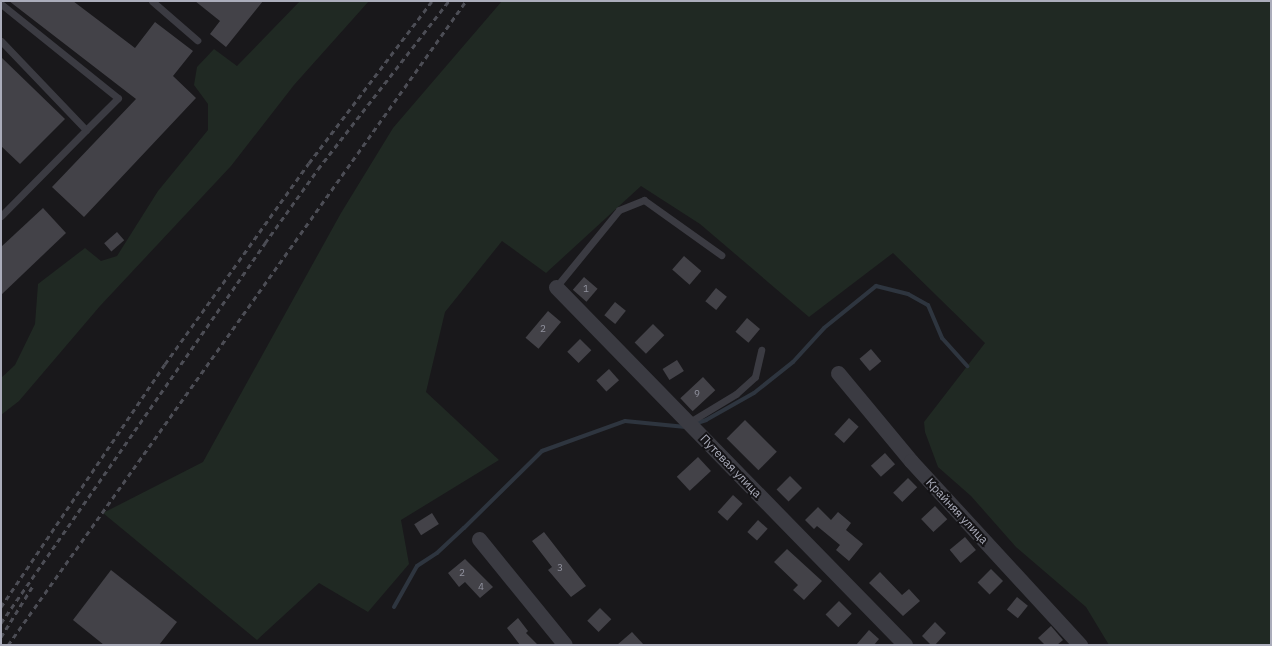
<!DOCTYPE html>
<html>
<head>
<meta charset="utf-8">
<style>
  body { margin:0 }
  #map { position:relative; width:1272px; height:646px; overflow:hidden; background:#19181b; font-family:"IBM Plex Sans",sans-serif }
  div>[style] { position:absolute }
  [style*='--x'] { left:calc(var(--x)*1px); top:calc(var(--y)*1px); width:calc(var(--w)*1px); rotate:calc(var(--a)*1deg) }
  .green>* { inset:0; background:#202923 }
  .stream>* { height:4px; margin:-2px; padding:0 2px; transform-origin:2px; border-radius:2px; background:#2e353f }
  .building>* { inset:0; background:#434248; transform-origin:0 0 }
  .lane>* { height:7px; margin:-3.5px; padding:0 3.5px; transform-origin:3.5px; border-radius:3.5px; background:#3b3b42 }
  .street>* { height:15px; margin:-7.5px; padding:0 7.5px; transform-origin:7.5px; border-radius:7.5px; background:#3b3b42 }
  .rail>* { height:3px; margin-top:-1.5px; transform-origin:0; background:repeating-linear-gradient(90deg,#4c4d55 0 5px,transparent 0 9px) }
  span { translate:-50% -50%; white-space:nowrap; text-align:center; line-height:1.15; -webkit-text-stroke:4px #141316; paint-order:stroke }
  .number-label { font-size:10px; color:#91929e }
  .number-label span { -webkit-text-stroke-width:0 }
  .street-label { font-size:12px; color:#abadbb }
  .frame { position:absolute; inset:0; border:2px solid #abadbb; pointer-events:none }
</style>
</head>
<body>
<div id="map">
  <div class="green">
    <div style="clip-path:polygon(300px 1px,369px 1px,294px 85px,231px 166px,100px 306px,19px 401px,1px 415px,1px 378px,15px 365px,35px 324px,38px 284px,85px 248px,101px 261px,117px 256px,158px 191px,208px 130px,208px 104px,194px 85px,197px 67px,214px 49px,237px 66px)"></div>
    <div style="clip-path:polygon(502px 1px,1271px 1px,1271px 645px,1109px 645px,1086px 607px,1016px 547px,971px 496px,938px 467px,925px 432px,924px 422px,985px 343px,893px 253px,809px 317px,700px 224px,641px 186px,546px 273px,502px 241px,445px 312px,426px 392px,499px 460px,401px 520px,409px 564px,368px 612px,319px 583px,257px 640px,103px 513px,203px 462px,341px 213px,393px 128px)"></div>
  </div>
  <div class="stream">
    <div style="--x:694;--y:424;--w:13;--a:-18"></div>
    <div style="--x:706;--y:420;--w:55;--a:-29.4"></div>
    <div style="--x:754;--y:393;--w:50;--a:-38.5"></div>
    <div style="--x:793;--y:362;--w:46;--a:-47.6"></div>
    <div style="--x:824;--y:328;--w:67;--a:-38.9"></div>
    <div style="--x:876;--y:286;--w:33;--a:14"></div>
    <div style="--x:908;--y:294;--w:23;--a:29"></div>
    <div style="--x:928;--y:305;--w:36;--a:67"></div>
    <div style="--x:942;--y:338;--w:38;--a:48"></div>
    <div style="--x:394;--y:607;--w:47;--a:-60.7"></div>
    <div style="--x:417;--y:566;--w:24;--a:-33"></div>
    <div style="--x:437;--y:553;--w:37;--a:-43"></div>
    <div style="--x:464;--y:528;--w:110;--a:-44.6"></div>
    <div style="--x:542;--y:451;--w:88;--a:-19.9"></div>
    <div style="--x:625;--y:421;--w:61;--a:5.6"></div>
  </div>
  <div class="building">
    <div style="clip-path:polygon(9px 1px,73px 1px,135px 48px,155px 22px,193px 51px,173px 76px,196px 98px,84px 217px,52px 187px,136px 99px)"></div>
    <div style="clip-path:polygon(195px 1px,263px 1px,226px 47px,210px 34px,220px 21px)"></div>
    <div style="clip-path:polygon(1px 57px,65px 119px,20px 164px,1px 146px)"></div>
    <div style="clip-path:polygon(43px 208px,66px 233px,1px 295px,1px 247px)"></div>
    <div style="left:117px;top:232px;width:11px;height:17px;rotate:49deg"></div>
    <div style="left:684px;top:256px;width:23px;height:18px;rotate:41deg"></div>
    <div style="left:584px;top:277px;width:18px;height:17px;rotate:41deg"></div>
    <div style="left:716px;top:288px;width:14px;height:17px;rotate:39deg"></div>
    <div style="left:615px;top:302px;width:14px;height:17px;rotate:39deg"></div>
    <div style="left:548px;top:311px;width:17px;height:35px;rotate:40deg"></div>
    <div style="left:747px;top:318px;width:17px;height:18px;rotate:40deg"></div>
    <div style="left:653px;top:324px;width:16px;height:26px;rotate:45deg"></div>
    <div style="left:580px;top:339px;width:16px;height:18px;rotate:45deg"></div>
    <div style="left:871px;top:349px;width:16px;height:15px;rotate:50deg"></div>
    <div style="left:677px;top:360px;width:13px;height:17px;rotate:58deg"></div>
    <div style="left:609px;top:369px;width:15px;height:17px;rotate:48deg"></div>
    <div style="left:703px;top:377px;width:18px;height:31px;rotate:47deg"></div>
    <div style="left:849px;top:418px;width:13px;height:22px;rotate:42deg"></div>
    <div style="left:745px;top:420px;width:45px;height:26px;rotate:45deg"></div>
    <div style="left:885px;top:453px;width:15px;height:19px;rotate:48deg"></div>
    <div style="left:698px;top:457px;width:19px;height:29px;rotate:47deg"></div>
    <div style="left:790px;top:476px;width:17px;height:19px;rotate:45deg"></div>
    <div style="left:908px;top:478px;width:13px;height:21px;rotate:45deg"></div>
    <div style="left:733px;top:495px;width:13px;height:23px;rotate:42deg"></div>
    <div style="left:935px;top:506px;width:18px;height:19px;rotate:47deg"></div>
    <div style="clip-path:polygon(818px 507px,831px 520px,838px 512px,851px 523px,846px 530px,863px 544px,849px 561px,836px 550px,840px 545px,817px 526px,814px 529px,805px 520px)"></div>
    <div style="left:432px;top:513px;width:13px;height:21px;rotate:58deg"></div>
    <div style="left:758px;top:520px;width:13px;height:16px;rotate:42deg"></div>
    <div style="clip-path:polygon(544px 532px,586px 586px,571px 597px,548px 570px,552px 567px,532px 541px)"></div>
    <div style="left:965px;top:537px;width:17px;height:20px;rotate:50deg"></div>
    <div style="clip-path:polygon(787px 549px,822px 581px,804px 600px,793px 590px,798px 585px,774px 562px)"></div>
    <div style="clip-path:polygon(465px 559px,493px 587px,480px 598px,465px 582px,459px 587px,448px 573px)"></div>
    <div style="left:991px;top:569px;width:17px;height:19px;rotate:45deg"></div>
    <div style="clip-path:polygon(111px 570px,177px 622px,159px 645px,104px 645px,73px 620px)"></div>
    <div style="clip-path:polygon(880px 572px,902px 595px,909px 589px,920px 601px,903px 616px,869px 583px)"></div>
    <div style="left:1017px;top:597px;width:14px;height:16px;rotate:39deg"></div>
    <div style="left:839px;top:601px;width:18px;height:19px;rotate:45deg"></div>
    <div style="left:600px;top:608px;width:16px;height:18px;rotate:45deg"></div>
    <div style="clip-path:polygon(518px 618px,528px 631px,526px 633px,538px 645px,520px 645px,507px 628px)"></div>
    <div style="clip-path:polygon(935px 622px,946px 633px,935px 645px,931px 645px,922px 636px)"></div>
    <div style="clip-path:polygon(1051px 626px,1063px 640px,1057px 645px,1045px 645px,1038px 638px)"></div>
    <div style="clip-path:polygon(869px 630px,879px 639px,874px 645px,856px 645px)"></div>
    <div style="clip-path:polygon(632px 632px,644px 645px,617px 645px)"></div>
  </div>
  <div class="lane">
    <div style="--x:152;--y:1;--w:60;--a:40.9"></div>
    <div style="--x:1;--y:4;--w:150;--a:38.8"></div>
    <div style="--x:118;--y:98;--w:45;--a:135"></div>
    <div style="--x:1;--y:41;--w:123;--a:46.3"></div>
    <div style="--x:86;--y:130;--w:121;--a:134.7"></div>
    <div style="--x:556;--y:287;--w:99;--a:-50.7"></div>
    <div style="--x:619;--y:210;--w:27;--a:-22"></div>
    <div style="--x:644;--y:200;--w:95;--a:35.5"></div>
    <div style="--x:688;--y:423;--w:56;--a:-31.1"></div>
    <div style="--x:736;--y:394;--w:25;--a:-42"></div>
    <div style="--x:755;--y:377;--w:28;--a:-77"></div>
  </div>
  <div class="street">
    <div style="--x:556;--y:287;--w:500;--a:45.7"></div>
    <div style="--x:838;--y:373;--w:114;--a:50.3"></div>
    <div style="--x:911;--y:461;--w:250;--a:47.4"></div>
    <div style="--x:479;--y:539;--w:136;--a:50.9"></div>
  </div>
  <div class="rail">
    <div style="--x:1;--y:607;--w:293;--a:-56"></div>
    <div style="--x:165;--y:364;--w:247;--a:-54.4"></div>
    <div style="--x:309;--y:163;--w:203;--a:-52.8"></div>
    <div style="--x:1;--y:623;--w:463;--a:-55.2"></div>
    <div style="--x:265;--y:243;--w:91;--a:-54.4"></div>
    <div style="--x:318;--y:169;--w:213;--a:-52.1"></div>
    <div style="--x:1;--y:637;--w:62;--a:-58.1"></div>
    <div style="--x:8;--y:645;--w:790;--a:-54.58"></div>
  </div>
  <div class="number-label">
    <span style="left:586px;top:289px">1</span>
    <span style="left:543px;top:329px">2</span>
    <span style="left:697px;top:394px">9</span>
    <span style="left:560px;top:568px">3</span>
    <span style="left:462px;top:573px">2</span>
    <span style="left:481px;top:587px">4</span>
  </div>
  <div class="street-label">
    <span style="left:731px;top:466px;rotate:46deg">Путевая улица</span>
    <span style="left:957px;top:511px;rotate:47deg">Крайняя улица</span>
  </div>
  <div class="frame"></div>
</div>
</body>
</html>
